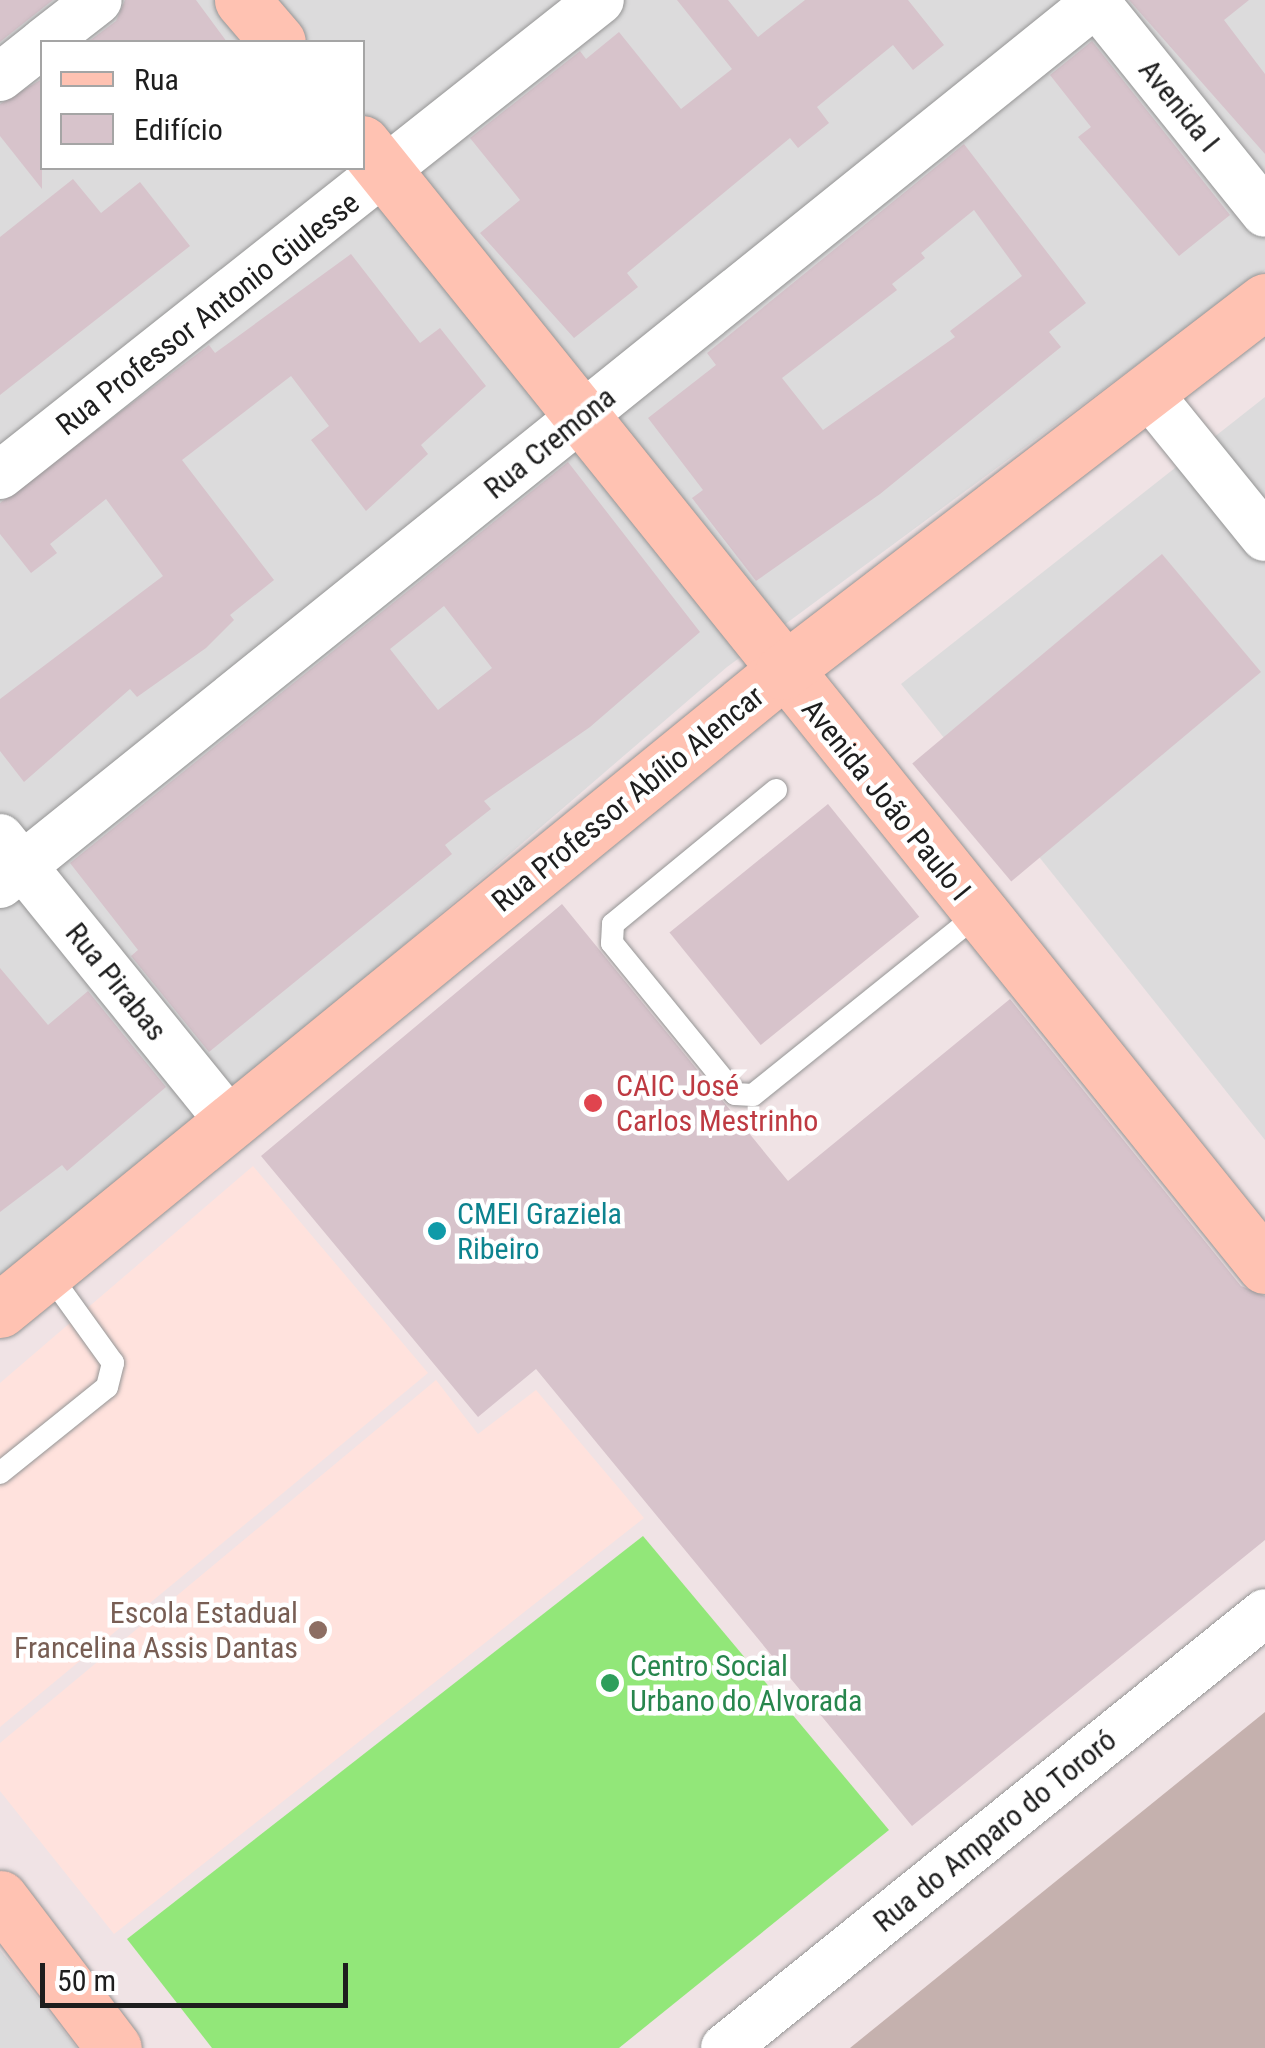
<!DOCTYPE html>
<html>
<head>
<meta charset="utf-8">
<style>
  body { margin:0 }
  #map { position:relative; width:1265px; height:2048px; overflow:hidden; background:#f0e3e5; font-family:"Roboto Condensed",sans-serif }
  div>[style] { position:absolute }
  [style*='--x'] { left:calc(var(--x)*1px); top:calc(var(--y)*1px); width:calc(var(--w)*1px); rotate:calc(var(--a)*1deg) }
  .residential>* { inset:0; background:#dcdbdc }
  .education>* { inset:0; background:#ffe2dd }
  .construction>* { inset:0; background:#c5b1ae }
  .pitch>* { inset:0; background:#92e779 }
  .building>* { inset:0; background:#d7c3cb; transform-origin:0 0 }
  .roads { filter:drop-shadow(0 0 2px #959595) drop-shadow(0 0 2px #959595) }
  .lane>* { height:22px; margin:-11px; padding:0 11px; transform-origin:11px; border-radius:11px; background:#fff }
  .street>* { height:48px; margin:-24px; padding:0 24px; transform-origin:24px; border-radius:24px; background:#fff }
  .secondary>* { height:55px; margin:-27.5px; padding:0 27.5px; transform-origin:27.5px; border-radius:27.5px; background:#ffc2b2 }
  .dots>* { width:28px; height:28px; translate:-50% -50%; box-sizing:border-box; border:5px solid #fff; border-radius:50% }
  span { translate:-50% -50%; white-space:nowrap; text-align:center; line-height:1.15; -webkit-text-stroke:9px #fff; paint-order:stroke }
  .street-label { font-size:30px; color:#1e1e1e }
  .health-label { font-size:30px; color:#be3a42 }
  .left { translate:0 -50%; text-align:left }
  .culture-label { font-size:30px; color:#0d838f }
  .education-label { font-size:30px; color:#785e54 }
  .right { translate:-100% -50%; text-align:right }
  .leisure-label { font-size:30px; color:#27864d }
  .legend { position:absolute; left:40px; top:40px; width:325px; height:130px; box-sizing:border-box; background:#fff; border:2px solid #a5a5a5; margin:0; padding:12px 18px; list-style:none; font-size:30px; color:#1e1e1e }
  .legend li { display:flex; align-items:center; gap:20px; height:50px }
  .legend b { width:50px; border:2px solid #a5a5a5 }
  .scale { position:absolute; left:40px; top:1963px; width:308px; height:45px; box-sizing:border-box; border:5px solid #1e1e1e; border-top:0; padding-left:12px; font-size:30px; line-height:35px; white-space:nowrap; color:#1e1e1e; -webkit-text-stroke:8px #fff; paint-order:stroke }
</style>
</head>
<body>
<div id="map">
  <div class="residential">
    <div style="clip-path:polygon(evenodd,0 0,1265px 0,1265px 270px,727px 667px,202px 1119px,0 1279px,0 0,42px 42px,362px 42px,362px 168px,42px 168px,42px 42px)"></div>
    <div style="clip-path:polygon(1265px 397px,1265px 1140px,901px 684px)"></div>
    <div style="clip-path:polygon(0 1950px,77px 2048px,0 2048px)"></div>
  </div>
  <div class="education">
    <div style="clip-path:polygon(253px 1166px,428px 1373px,0 1727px,0 1383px)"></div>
    <div style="clip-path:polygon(436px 1380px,478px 1434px,536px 1390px,644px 1518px,114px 1934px,0 1791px,0 1743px)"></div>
  </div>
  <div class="construction">
    <div style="clip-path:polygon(1265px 1712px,1265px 2048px,850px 2048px)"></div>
  </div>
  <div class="pitch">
    <div style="clip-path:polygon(643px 1536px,889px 1830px,619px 2048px,212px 2048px,127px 1939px)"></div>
  </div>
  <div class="building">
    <div style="clip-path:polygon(0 0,53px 0,0 42px)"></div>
    <div style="clip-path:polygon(125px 0,196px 0,227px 42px,88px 42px,116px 21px)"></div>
    <div style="clip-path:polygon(677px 0,728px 0,758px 37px,805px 0,908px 0,944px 45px,913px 70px,893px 45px,817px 107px,829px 123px,798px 148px,790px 138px,627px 273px,638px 287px,574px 338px,480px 233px,520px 200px,470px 138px,580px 51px,586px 59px,619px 32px,681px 109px,732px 69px)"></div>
    <div style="clip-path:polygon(1129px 0,1249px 0,1224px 20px,1265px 74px,1265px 154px)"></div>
    <div style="clip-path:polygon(1092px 41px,1230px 215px,1179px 256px,1078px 137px,1091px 127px,1050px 75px)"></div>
    <div style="clip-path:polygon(42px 79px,42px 189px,0 136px,0 104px)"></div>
    <div style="clip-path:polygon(evenodd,964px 144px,1086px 303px,1049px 332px,1061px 347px,880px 494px,756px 581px,692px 498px,703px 490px,648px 418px,716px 365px,707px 353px,964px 144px,974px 210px,1022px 276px,950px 331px,955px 337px,823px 430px,782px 378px,897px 290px,892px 284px,925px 258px,921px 253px,974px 210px)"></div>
    <div style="clip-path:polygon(73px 179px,101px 213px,140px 182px,190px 246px,0 395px,0 237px)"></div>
    <div style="clip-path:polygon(351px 254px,420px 343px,440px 328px,486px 386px,421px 445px,428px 454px,366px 511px,311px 440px,329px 426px,291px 376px,182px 460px,274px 580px,230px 615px,234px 620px,206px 648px,137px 697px,130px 689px,24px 782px,0 751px,0 699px,163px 576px,106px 499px,50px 544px,57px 553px,31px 573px,0 534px,0 503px,209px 345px,215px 353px)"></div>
    <div style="clip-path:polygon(evenodd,568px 462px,700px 632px,590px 727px,484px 801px,491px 809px,445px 845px,452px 854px,209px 1052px,131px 956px,138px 950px,70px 863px,568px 462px,444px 606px,492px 668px,438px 710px,390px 649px,444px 606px)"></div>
    <div style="left:1162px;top:554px;width:154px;height:326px;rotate:50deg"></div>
    <div style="left:828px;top:804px;width:145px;height:204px;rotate:51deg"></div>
    <div style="clip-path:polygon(562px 904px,788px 1181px,1010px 999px,1241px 1286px,1265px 1296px,1265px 1540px,912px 1826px,536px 1369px,478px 1417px,261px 1156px)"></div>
    <div style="clip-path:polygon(0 968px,48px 1025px,88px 991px,166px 1087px,67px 1171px,62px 1165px,0 1212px)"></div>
  </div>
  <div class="roads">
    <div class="lane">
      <div style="--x:776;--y:790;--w:211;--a:140.6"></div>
      <div style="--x:613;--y:924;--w:19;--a:93"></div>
      <div style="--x:612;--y:943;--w:195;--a:50.8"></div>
      <div style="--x:735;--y:1094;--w:18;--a:3"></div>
      <div style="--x:753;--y:1095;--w:289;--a:-38.8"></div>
      <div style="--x:0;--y:1473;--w:137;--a:-38.8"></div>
      <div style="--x:107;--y:1387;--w:25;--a:-76"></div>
      <div style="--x:113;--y:1363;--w:113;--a:-125.7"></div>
    </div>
    <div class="street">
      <div style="--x:1094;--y:0;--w:273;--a:51.2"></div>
      <div style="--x:44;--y:42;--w:68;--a:-37.9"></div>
      <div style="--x:0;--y:77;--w:53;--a:-38.2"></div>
      <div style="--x:1149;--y:394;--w:184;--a:51"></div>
      <div style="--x:0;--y:475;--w:765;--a:-38.37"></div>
      <div style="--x:0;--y:838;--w:369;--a:51"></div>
      <div style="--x:0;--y:884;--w:1410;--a:-38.81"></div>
      <div style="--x:725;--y:2048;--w:693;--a:-38.85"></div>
    </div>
    <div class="secondary">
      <div style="--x:242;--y:0;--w:55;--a:49.4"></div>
      <div style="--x:362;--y:143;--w:1441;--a:51.2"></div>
      <div style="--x:0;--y:1310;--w:1009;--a:-39.21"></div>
      <div style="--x:782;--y:672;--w:609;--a:-37.53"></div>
      <div style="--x:0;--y:1898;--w:188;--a:52.8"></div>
    </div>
  </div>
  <div class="dots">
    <div style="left:593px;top:1103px;background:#e0444e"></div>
    <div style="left:437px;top:1231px;background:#0f9aa8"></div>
    <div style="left:318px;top:1630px;background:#8d6e63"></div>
    <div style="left:610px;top:1683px;background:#2e9e5b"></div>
  </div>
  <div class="street-label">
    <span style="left:1179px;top:106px;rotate:51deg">Avenida I</span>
    <span style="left:208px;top:314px;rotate:-38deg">Rua Professor Antonio Giulesse</span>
    <span style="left:550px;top:443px;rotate:-39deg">Rua Cremona</span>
    <span style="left:628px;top:799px;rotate:-39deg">Rua Professor Abílio Alencar</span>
    <span style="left:886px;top:800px;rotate:51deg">Avenida João Paulo I</span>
    <span style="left:116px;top:982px;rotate:51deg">Rua Pirabas</span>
    <span style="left:995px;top:1831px;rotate:-39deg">Rua do Amparo do Tororó</span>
  </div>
  <div class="health-label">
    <span class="left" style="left:616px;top:1103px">CAIC José<br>Carlos Mestrinho</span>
  </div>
  <div class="culture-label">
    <span class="left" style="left:457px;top:1231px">CMEI Graziela<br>Ribeiro</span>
  </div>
  <div class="education-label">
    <span class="right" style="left:298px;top:1630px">Escola Estadual<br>Francelina Assis Dantas</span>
  </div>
  <div class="leisure-label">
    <span class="left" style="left:630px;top:1683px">Centro Social<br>Urbano do Alvorada</span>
  </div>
  <ul class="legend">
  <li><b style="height:12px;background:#ffc2b2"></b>Rua</li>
  <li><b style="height:28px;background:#d7c3cb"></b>Edifício</li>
  </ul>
  <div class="scale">50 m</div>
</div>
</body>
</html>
